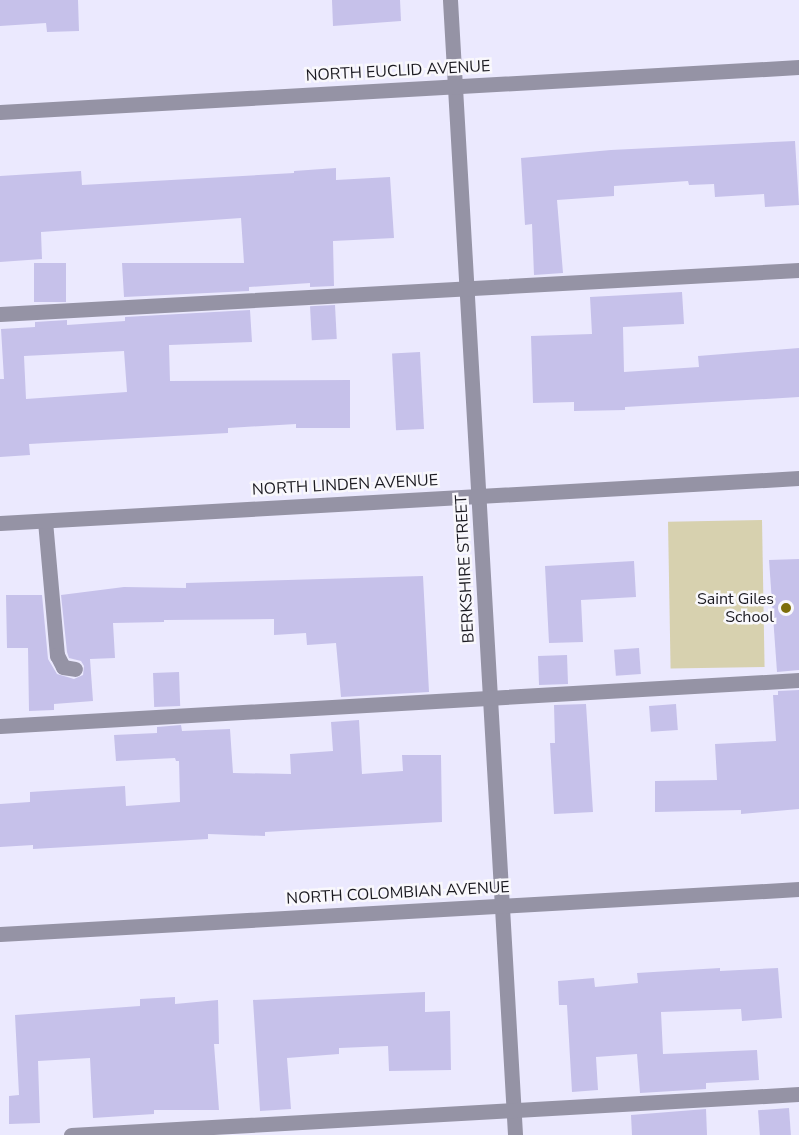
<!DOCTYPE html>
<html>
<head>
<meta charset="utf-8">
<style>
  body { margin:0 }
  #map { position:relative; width:799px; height:1135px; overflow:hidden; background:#ebe9fe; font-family:"Nunito Sans",sans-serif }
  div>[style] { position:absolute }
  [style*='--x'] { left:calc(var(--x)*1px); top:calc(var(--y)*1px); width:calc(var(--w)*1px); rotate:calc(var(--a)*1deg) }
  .green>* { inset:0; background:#d7d1af; transform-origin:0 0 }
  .building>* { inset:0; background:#c6c1ea; transform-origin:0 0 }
  .minor>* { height:15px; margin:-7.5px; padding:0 7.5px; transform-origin:7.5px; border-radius:7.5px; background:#9593a5 }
  .dots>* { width:16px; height:16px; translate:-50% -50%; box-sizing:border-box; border:3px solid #f9f8fc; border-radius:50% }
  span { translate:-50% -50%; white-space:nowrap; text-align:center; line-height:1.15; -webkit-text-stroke:5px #f9f8fc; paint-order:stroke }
  .street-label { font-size:16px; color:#1b1a21 }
  .poi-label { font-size:16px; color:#1b1a21 }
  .right { translate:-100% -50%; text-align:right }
</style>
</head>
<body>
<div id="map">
  <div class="green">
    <div style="left:762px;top:520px;width:147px;height:94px;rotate:89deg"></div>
  </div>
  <div class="building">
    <div style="clip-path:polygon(0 0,78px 0,79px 31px,47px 32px,46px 23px,0 26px)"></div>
    <div style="clip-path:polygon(332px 0,400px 0,401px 21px,333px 26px)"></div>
    <div style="clip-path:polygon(795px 141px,799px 205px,765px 207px,764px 194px,715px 197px,714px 184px,689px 185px,688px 181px,614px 186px,614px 196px,557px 200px,563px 273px,534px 275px,532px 224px,525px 225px,521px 158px,611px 150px)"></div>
    <div style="clip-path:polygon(336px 168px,336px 180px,390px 177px,394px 238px,333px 241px,334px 286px,310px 287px,310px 283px,249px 287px,249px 291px,124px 297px,122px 263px,244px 263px,241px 218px,41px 232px,42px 259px,0 262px,0 176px,81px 171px,82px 185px,294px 173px,294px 171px)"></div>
    <div style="left:34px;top:263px;width:32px;height:39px"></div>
    <div style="clip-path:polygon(682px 292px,684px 324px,623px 327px,624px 372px,699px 367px,698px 356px,799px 348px,799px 397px,625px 407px,625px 410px,574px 411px,574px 402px,533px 403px,531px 336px,592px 334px,590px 297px)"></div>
    <div style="left:335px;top:305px;width:34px;height:25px;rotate:87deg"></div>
    <div style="clip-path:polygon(evenodd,250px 310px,252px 342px,169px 345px,170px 381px,350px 380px,350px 428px,296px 428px,296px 424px,228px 428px,228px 433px,29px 444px,30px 455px,0 457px,0 379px,4px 379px,1px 329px,35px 327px,35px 322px,67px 320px,67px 325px,125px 321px,125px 317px,250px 310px,124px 351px,127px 392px,26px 399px,24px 356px,124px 351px)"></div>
    <div style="left:420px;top:352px;width:77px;height:28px;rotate:87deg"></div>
    <div style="clip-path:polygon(799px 559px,799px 670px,777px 672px,769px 560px)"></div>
    <div style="clip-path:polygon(634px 561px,636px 597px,581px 600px,583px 642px,549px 643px,545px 566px)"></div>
    <div style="clip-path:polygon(423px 576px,429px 692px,341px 697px,336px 643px,307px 645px,306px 633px,274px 635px,274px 619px,164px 620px,164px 622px,113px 623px,115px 658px,90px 659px,93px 701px,54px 704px,54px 710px,29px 711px,28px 648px,7px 648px,6px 595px,42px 595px,48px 659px,57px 674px,74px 679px,83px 675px,84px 666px,81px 661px,69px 658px,67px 652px,61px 595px,124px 587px,186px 588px,186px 583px)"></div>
    <div style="left:639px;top:648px;width:26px;height:25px;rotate:86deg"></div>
    <div style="left:567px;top:655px;width:29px;height:29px;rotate:88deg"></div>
    <div style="left:179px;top:672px;width:34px;height:26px;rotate:88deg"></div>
    <div style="clip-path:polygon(799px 690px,799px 809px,741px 814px,741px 810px,655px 812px,655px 781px,717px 780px,715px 744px,776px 741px,773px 695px,778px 695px,778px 691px)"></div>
    <div style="clip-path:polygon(586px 704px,593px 812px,554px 814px,550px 743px,555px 743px,554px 705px)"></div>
    <div style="left:676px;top:704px;width:26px;height:27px;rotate:86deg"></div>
    <div style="clip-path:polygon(359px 720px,362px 774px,403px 771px,402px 755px,441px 755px,442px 822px,265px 832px,265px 836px,208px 834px,208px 839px,33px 849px,33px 845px,0 847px,0 804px,30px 802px,30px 792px,125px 786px,126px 806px,180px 802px,179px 761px,176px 761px,175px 758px,116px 761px,114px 735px,157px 733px,157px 727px,181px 725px,182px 731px,230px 729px,233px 773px,291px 774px,290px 754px,333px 751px,331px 722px)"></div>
    <div style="clip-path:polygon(720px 968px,720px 971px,778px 968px,782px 1018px,742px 1021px,741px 1009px,661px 1012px,663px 1054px,757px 1050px,759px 1080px,706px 1083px,706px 1089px,640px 1093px,637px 1054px,596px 1057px,598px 1090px,572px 1092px,567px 1005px,559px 1005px,558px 981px,594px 978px,595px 987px,638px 983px,637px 973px)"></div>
    <div style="clip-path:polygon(425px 992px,425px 1012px,450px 1011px,451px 1070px,389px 1071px,388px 1046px,339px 1048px,339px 1054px,287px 1058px,291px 1109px,260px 1111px,253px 1000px)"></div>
    <div style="clip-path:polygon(175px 997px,175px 1004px,218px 1000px,219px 1044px,214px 1044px,219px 1110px,154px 1110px,154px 1114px,93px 1118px,90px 1058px,38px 1061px,40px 1123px,9px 1124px,9px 1096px,19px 1095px,15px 1015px,140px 1006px,140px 999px)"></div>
    <div style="left:789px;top:1108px;width:27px;height:31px;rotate:86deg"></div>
    <div style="clip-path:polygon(706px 1109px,707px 1135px,632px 1135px,631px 1115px)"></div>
  </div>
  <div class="minor">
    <div style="--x:450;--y:0;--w:1137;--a:86.72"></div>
    <div style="--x:0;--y:112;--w:800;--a:-3.22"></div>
    <div style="--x:0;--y:314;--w:800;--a:-3.15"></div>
    <div style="--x:45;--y:521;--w:135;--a:84.9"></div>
    <div style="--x:57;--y:655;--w:13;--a:63"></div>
    <div style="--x:63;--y:667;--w:12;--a:9"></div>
    <div style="--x:0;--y:523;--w:800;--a:-3.22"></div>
    <div style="--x:0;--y:726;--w:800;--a:-3.29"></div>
    <div style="--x:0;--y:934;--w:800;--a:-3.22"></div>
    <div style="--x:71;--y:1135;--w:729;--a:-3.22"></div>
  </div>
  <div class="dots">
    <div style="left:786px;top:608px;background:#7d6e0b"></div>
  </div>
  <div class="street-label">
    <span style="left:398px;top:71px;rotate:-3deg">NORTH EUCLID AVENUE</span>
    <span style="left:345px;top:485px;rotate:-3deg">NORTH LINDEN AVENUE</span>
    <span style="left:465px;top:569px;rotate:-93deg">BERKSHIRE STREET</span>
    <span style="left:398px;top:893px;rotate:-3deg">NORTH COLOMBIAN AVENUE</span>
  </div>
  <div class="poi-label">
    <span class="right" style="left:774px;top:608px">Saint Giles<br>School</span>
  </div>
</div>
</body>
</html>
